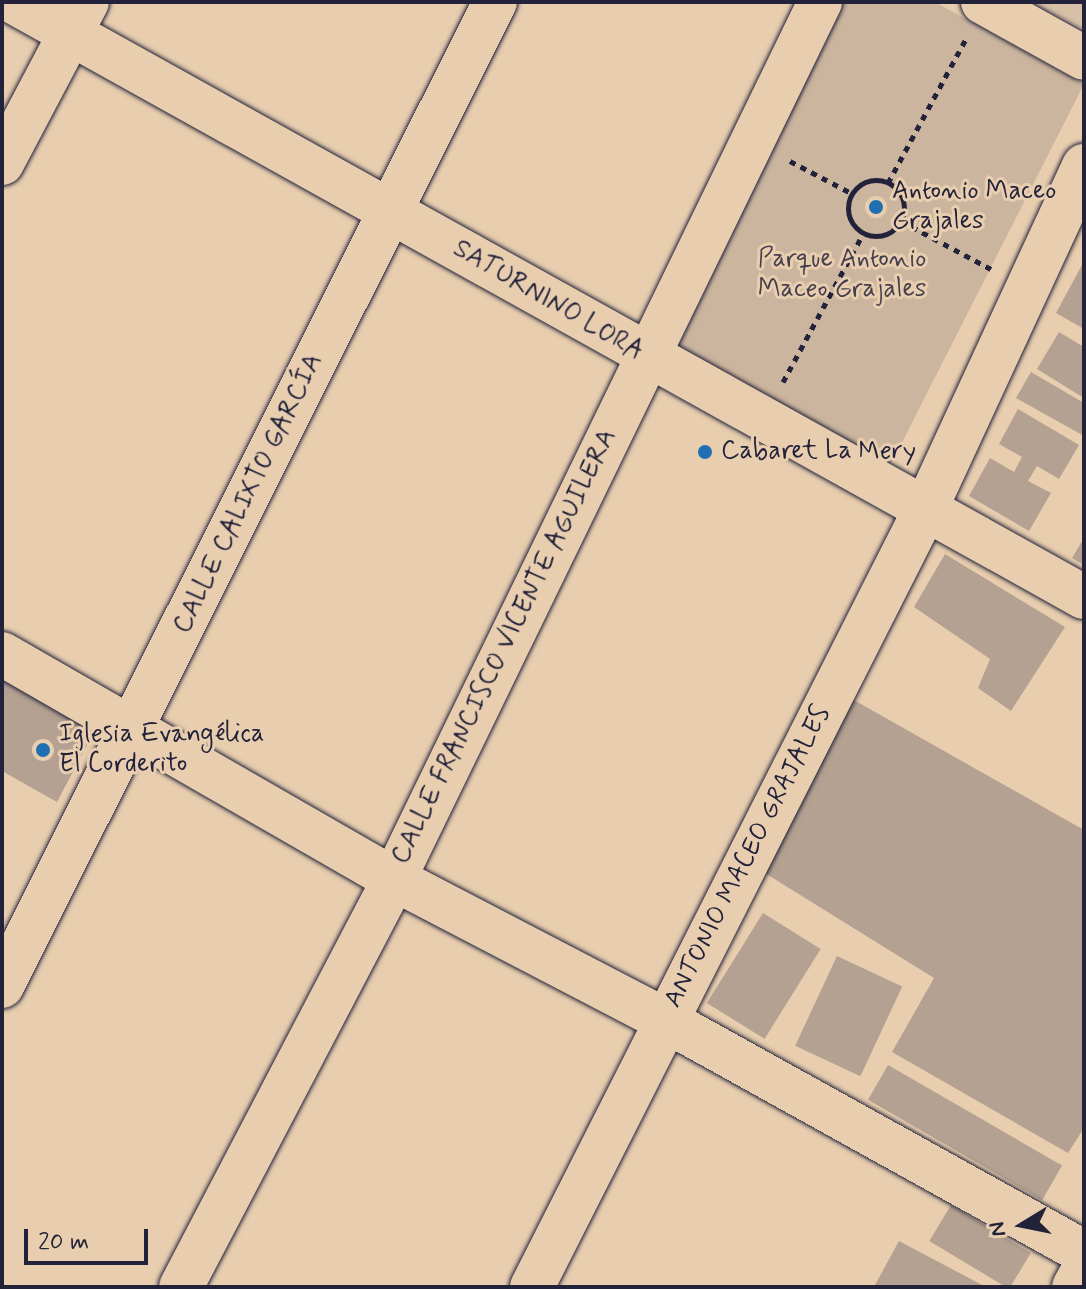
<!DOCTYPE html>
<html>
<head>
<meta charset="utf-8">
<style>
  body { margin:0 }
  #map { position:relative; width:1086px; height:1289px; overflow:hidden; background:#e8ceaf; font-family:Mynerve,sans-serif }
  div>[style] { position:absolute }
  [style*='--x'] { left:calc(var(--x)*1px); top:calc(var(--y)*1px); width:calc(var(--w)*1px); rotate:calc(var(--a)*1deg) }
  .built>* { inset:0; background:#d8c0a6 }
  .green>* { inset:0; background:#cbb59e }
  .building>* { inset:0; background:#b4a191; transform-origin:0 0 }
  .path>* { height:5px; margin-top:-2.5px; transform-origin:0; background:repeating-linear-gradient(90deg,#22223b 0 6px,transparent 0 12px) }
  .path>.ring { margin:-2.5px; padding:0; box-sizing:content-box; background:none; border:5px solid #22223b; border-radius:50% }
  .roads { filter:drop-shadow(0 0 2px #22223b) drop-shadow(0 0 2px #22223b) }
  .minor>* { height:44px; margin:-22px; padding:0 22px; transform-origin:22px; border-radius:22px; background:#e8ceaf }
  .major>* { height:44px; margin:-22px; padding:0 22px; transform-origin:22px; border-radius:22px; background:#e8ceaf }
  .dots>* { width:22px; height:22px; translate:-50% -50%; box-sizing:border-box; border:4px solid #e8ceaf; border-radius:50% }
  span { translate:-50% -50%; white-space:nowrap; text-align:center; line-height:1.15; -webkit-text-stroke:6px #e8ceaf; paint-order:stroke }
  .poi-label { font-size:26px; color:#22223b }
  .left { translate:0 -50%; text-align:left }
  .park-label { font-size:26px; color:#443f4f }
  .street-label { font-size:26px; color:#22223b }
  .frame { position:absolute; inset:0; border:4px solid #22223b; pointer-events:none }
  .north { position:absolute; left:982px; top:1185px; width:80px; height:80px; -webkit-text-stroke:6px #e8ceaf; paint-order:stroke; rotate:260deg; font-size:22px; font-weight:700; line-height:32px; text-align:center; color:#22223b }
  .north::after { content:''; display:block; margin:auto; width:28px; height:36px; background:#22223b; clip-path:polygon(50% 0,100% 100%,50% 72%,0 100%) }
  .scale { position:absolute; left:24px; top:1229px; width:124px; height:36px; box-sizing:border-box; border:4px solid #22223b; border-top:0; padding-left:10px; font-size:24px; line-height:28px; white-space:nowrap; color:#22223b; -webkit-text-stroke:6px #e8ceaf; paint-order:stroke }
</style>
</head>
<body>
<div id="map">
  <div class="built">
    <div style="clip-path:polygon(1029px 2px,1084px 2px,1084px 29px)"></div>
  </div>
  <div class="green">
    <div style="clip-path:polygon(837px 2px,935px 2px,1084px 84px,890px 466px,659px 344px)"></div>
  </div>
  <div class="building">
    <div style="clip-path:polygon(1082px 265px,1084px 267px,1084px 329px,1056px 313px)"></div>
    <div style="clip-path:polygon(1059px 332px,1084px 347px,1084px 398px,1037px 369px)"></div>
    <div style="clip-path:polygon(1031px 372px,1084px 403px,1084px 436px,1016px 398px)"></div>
    <div style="clip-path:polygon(1018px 409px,1079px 445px,1059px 479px,1037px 466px,1028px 481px,1051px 493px,1029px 531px,969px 496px,990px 458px,1014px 472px,1022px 457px,999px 444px)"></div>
    <div style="clip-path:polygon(1084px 538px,1084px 565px,1072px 558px)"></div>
    <div style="clip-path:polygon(945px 554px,1065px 627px,1011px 711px,978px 688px,990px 659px,914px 607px)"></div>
    <div style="clip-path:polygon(2px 673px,96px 728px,57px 802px,2px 771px)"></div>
    <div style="clip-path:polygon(852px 699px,1084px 830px,1084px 1128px,1068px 1153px,892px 1052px,934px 978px,760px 870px)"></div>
    <div style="left:763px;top:913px;width:68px;height:106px;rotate:32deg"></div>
    <div style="left:837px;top:956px;width:72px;height:99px;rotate:25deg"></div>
    <div style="left:888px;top:1065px;width:201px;height:40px;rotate:30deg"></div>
    <div style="left:951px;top:1205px;width:93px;height:42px;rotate:31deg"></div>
    <div style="clip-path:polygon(899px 1241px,986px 1287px,879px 1287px,875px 1285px)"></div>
  </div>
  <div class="path">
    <div style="--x:790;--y:161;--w:69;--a:27.7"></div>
    <div class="ring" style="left:848px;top:180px;width:51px;height:51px"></div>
    <div style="--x:888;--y:183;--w:164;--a:-61.6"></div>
    <div style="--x:901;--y:221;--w:102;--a:28.1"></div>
    <div style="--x:783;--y:382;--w:168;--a:-61.6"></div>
  </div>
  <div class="roads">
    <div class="minor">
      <div style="--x:14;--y:2;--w:1224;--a:29.08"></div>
      <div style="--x:983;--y:2;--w:115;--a:29"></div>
      <div style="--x:2;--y:163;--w:182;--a:-62.2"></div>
      <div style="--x:2;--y:654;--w:452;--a:29.9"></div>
      <div style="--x:394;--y:879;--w:305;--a:27.5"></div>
      <div style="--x:665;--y:1020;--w:479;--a:29"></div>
      <div style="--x:2;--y:986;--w:1101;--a:-63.39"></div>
      <div style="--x:181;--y:1287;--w:460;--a:-62.4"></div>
      <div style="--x:394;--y:879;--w:975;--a:-64.09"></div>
      <div style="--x:532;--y:1287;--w:873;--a:-63.17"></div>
      <div style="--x:926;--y:508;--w:377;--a:-65.2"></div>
    </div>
    <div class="major">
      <div style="--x:1074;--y:1287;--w:21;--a:-61"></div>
    </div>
  </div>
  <div class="dots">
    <div style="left:876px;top:207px;background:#1f6fb2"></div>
    <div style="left:705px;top:452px;background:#1f6fb2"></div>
    <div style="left:43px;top:750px;background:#1f6fb2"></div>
  </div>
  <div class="poi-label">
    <span class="left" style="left:892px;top:207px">Antonio Maceo<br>Grajales</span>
    <span class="left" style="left:721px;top:452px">Cabaret La Mery</span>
    <span class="left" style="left:59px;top:750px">Iglesia Evangélica<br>El Corderito</span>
  </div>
  <div class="park-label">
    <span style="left:842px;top:275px">Parque Antonio<br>Maceo Grajales</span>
  </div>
  <div class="street-label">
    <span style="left:548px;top:301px;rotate:30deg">SATURNINO LORA</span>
    <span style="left:249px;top:494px;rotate:-64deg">CALLE CALIXTO GARCÍA</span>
    <span style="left:505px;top:647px;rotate:-64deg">CALLE FRANCISCO VICENTE AGUILERA</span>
    <span style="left:748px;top:857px;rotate:-63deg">ANTONIO MACEO GRAJALES</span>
  </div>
  <div class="frame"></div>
  <div class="north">N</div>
  <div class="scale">20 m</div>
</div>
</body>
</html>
